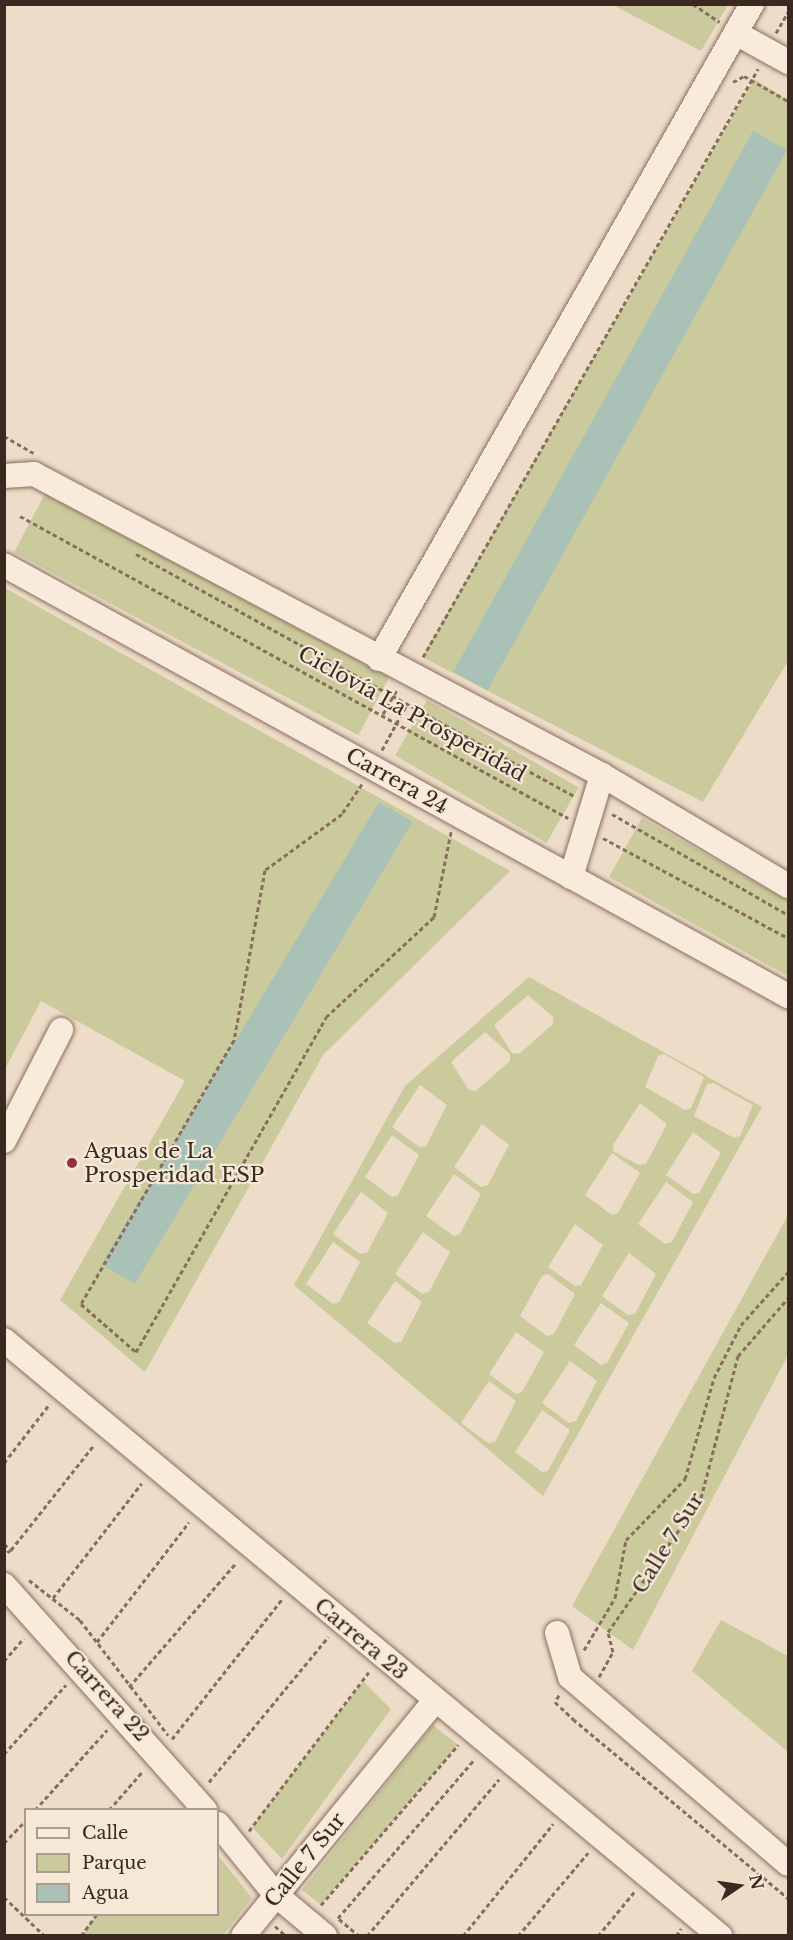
<!DOCTYPE html>
<html>
<head>
<meta charset="utf-8">
<style>
  body { margin:0 }
  #map { position:relative; width:793px; height:1940px; overflow:hidden; background:#eddcc8; font-family:"Libre Baskerville",serif }
  div>[style] { position:absolute }
  [style*='--x'] { left:calc(var(--x)*1px); top:calc(var(--y)*1px); width:calc(var(--w)*1px); rotate:calc(var(--a)*1deg) }
  .green>* { inset:0; background:#cbca9c; transform-origin:0 0 }
  .water>* { inset:0; background:#a9c1b6; transform-origin:0 0 }
  .path>* { height:3px; margin-top:-1.5px; transform-origin:0; background:repeating-linear-gradient(90deg,#896e5d 0 4.5px,transparent 0 7.5px) }
  .roads { filter:drop-shadow(0 0 2px #896e5d) drop-shadow(0 0 2px #896e5d) }
  .minor>* { height:24px; margin:-12px; padding:0 12px; transform-origin:12px; border-radius:12px; background:#f8ebdb }
  .dots>* { width:16px; height:16px; translate:-50% -50%; box-sizing:border-box; border:3px solid #f5e8d7; border-radius:50% }
  span { translate:-50% -50%; white-space:nowrap; text-align:center; line-height:1.15; -webkit-text-stroke:4.5px #f5e8d7; paint-order:stroke }
  .street-label { font-size:21px; color:#3a2921 }
  .poi-label { font-size:21px; color:#3a2921 }
  .left { translate:0 -50%; text-align:left }
  .frame { position:absolute; inset:0; border:6px solid #3a2921; pointer-events:none }
  .legend { position:absolute; left:24px; top:1808px; width:195px; height:108px; box-sizing:border-box; background:#f5e8d7; border:2px solid #aa9c8e; margin:0; padding:8px 10px; list-style:none; font-size:18px; color:#3a2921 }
  .legend li { display:flex; align-items:center; gap:12px; height:30px }
  .legend b { width:30px; border:2px solid #aa9c8e }
  .north { position:absolute; left:709px; top:1856px; width:60px; height:60px; -webkit-text-stroke:4px #f5e8d7; paint-order:stroke; rotate:77deg; font-size:16px; font-weight:700; line-height:24px; text-align:center; color:#3a2921 }
  .north::after { content:''; display:block; margin:auto; width:21px; height:27px; background:#3a2921; clip-path:polygon(50% 0,100% 100%,50% 72%,0 100%) }
</style>
</head>
<body>
<div id="map">
  <div class="green">
    <div style="clip-path:polygon(613px 5px,728px 5px,701px 51px)"></div>
    <div style="clip-path:polygon(754px 79px,788px 100px,788px 661px,703px 802px,422px 657px)"></div>
    <div style="left:45px;top:494px;width:390px;height:66px;rotate:28deg"></div>
    <div style="clip-path:polygon(5px 588px,510px 871px,323px 1055px,145px 1372px,60px 1300px,185px 1081px,41px 1001px,5px 1069px)"></div>
    <div style="left:427px;top:700px;width:175px;height:64px;rotate:30deg"></div>
    <div style="clip-path:polygon(642px 818px,788px 901px,788px 976px,609px 877px)"></div>
    <div style="clip-path:polygon(evenodd,529px 977px,762px 1107px,543px 1496px,294px 1285px,405px 1086px,529px 977px,528px 995px,553px 1017px,553px 1024px,519px 1054px,512px 1053px,494px 1025px,528px 995px,529px 977px,485px 1032px,510px 1054px,510px 1061px,476px 1091px,469px 1090px,451px 1062px,485px 1032px,529px 977px,664px 1054px,704px 1077px,691px 1108px,685px 1110px,645px 1087px,658px 1056px,664px 1054px,529px 977px,713px 1083px,753px 1105px,740px 1136px,734px 1138px,694px 1116px,707px 1084px,713px 1083px,529px 977px,420px 1085px,447px 1105px,426px 1146px,419px 1147px,392px 1127px,420px 1085px,529px 977px,640px 1103px,667px 1124px,646px 1164px,639px 1165px,614px 1152px,613px 1145px,640px 1103px,529px 977px,482px 1124px,509px 1145px,488px 1185px,481px 1187px,454px 1167px,482px 1124px,529px 977px,693px 1132px,721px 1153px,699px 1193px,693px 1194px,666px 1175px,693px 1132px,529px 977px,392px 1135px,419px 1155px,398px 1195px,392px 1197px,365px 1177px,392px 1135px,529px 977px,612px 1153px,640px 1173px,618px 1213px,612px 1215px,585px 1195px,612px 1153px,529px 977px,454px 1174px,481px 1194px,460px 1234px,454px 1236px,426px 1216px,454px 1174px,529px 977px,666px 1182px,693px 1202px,672px 1242px,665px 1244px,638px 1224px,666px 1182px,529px 977px,361px 1192px,388px 1213px,367px 1253px,360px 1254px,333px 1234px,361px 1192px,529px 977px,575px 1224px,603px 1245px,581px 1285px,575px 1286px,548px 1267px,575px 1224px,529px 977px,423px 1232px,450px 1252px,429px 1292px,422px 1294px,395px 1274px,423px 1232px,529px 977px,333px 1242px,360px 1262px,339px 1302px,333px 1304px,306px 1284px,333px 1242px,529px 977px,629px 1253px,656px 1274px,635px 1314px,628px 1315px,602px 1296px,629px 1253px,529px 977px,548px 1274px,575px 1294px,554px 1334px,547px 1336px,520px 1316px,542px 1276px,548px 1274px,529px 977px,395px 1281px,422px 1302px,401px 1342px,395px 1343px,367px 1323px,395px 1281px,529px 977px,601px 1303px,629px 1323px,607px 1363px,601px 1365px,574px 1345px,601px 1303px,529px 977px,516px 1332px,544px 1352px,522px 1392px,516px 1394px,489px 1374px,516px 1332px,529px 977px,570px 1361px,597px 1381px,576px 1421px,569px 1423px,542px 1403px,570px 1361px,529px 977px,489px 1381px,516px 1401px,495px 1442px,488px 1443px,461px 1423px,489px 1381px,529px 977px,542px 1410px,570px 1430px,548px 1471px,542px 1472px,515px 1452px,542px 1410px)"></div>
    <div style="clip-path:polygon(788px 1215px,788px 1355px,633px 1650px,572px 1606px)"></div>
    <div style="clip-path:polygon(721px 1620px,788px 1656px,788px 1752px,692px 1671px)"></div>
    <div style="clip-path:polygon(363px 1681px,391px 1709px,282px 1859px,252px 1827px)"></div>
    <div style="clip-path:polygon(433px 1725px,458px 1745px,321px 1905px,302px 1890px)"></div>
    <div style="clip-path:polygon(218px 1855px,252px 1898px,223px 1935px,81px 1935px,97px 1915px,218px 1914px)"></div>
  </div>
  <div class="water">
    <div style="left:753px;top:131px;width:39px;height:618px;rotate:29deg"></div>
    <div style="left:379px;top:802px;width:39px;height:539px;rotate:31deg"></div>
  </div>
  <div class="path">
    <div style="--x:693;--y:4;--w:32;--a:34"></div>
    <div style="--x:776;--y:33;--w:24;--a:-60"></div>
    <div style="--x:733;--y:82;--w:13;--a:-29"></div>
    <div style="--x:744;--y:76;--w:51;--a:29.6"></div>
    <div style="--x:4;--y:436;--w:34;--a:30"></div>
    <div style="--x:20;--y:516;--w:626;--a:28.86"></div>
    <div style="--x:136;--y:554;--w:500;--a:28.92"></div>
    <div style="--x:423;--y:657;--w:677;--a:-60.33"></div>
    <div style="--x:383;--y:714;--w:28;--a:-60"></div>
    <div style="--x:382;--y:750;--w:52;--a:-61.5"></div>
    <div style="--x:362;--y:784;--w:36;--a:124"></div>
    <div style="--x:342;--y:814;--w:95;--a:144"></div>
    <div style="--x:265;--y:870;--w:173;--a:100.3"></div>
    <div style="--x:234;--y:1040;--w:305;--a:120.1"></div>
    <div style="--x:81;--y:1304;--w:73;--a:41.1"></div>
    <div style="--x:136;--y:1352;--w:385;--a:-60.4"></div>
    <div style="--x:326;--y:1017;--w:147;--a:-42.8"></div>
    <div style="--x:434;--y:917;--w:87;--a:-78.7"></div>
    <div style="--x:612;--y:814;--w:203;--a:29.8"></div>
    <div style="--x:603;--y:838;--w:210;--a:28.4"></div>
    <div style="--x:4;--y:1463;--w:72;--a:-52.3"></div>
    <div style="--x:4;--y:1544;--w:9;--a:41"></div>
    <div style="--x:11;--y:1550;--w:8;--a:150"></div>
    <div style="--x:11;--y:1550;--w:134;--a:-51.7"></div>
    <div style="--x:29;--y:1580;--w:65;--a:38.1"></div>
    <div style="--x:80;--y:1620;--w:145;--a:52.6"></div>
    <div style="--x:53;--y:1598;--w:145;--a:-52.3"></div>
    <div style="--x:97;--y:1642;--w:151;--a:-52.5"></div>
    <div style="--x:584;--y:1650;--w:61;--a:-59.2"></div>
    <div style="--x:615;--y:1598;--w:59;--a:-79.3"></div>
    <div style="--x:626;--y:1540;--w:85;--a:-46"></div>
    <div style="--x:685;--y:1479;--w:105;--a:-74"></div>
    <div style="--x:714;--y:1378;--w:59;--a:-63"></div>
    <div style="--x:741;--y:1325;--w:71;--a:-48.4"></div>
    <div style="--x:4;--y:1661;--w:30;--a:-49"></div>
    <div style="--x:599;--y:1677;--w:29;--a:-61"></div>
    <div style="--x:613;--y:1652;--w:21;--a:-104"></div>
    <div style="--x:608;--y:1632;--w:163;--a:-55.2"></div>
    <div style="--x:701;--y:1498;--w:147;--a:-75.4"></div>
    <div style="--x:738;--y:1356;--w:77;--a:-49.2"></div>
    <div style="--x:129;--y:1687;--w:165;--a:-49.2"></div>
    <div style="--x:559;--y:1695;--w:8;--a:120"></div>
    <div style="--x:555;--y:1702;--w:25;--a:43"></div>
    <div style="--x:573;--y:1719;--w:280;--a:39.8"></div>
    <div style="--x:172;--y:1739;--w:178;--a:-51.8"></div>
    <div style="--x:4;--y:1754;--w:93;--a:-48.1"></div>
    <div style="--x:209;--y:1782;--w:188;--a:-50.6"></div>
    <div style="--x:35;--y:1810;--w:108;--a:-48"></div>
    <div style="--x:109;--y:1810;--w:52;--a:-48.9"></div>
    <div style="--x:249;--y:1831;--w:199;--a:-53"></div>
    <div style="--x:4;--y:1843;--w:32;--a:-46"></div>
    <div style="--x:4;--y:1897;--w:57;--a:43.6"></div>
    <div style="--x:321;--y:1905;--w:211;--a:-49.4"></div>
    <div style="--x:338;--y:1918;--w:210;--a:-49.3"></div>
    <div style="--x:339;--y:1919;--w:26;--a:40"></div>
    <div style="--x:275;--y:1926;--w:15;--a:42"></div>
    <div style="--x:81;--y:1936;--w:27;--a:-54"></div>
    <div style="--x:367;--y:1936;--w:205;--a:-49.9"></div>
    <div style="--x:463;--y:1936;--w:144;--a:-51.2"></div>
    <div style="--x:518;--y:1936;--w:109;--a:-49.9"></div>
    <div style="--x:598;--y:1936;--w:58;--a:-50.6"></div>
    <div style="--x:676;--y:1936;--w:9;--a:-54"></div>
  </div>
  <div class="roads">
    <div class="minor">
      <div style="--x:736;--y:33;--w:60;--a:29.1"></div>
      <div style="--x:4;--y:476;--w:30;--a:-4"></div>
      <div style="--x:34;--y:474;--w:643;--a:27.92"></div>
      <div style="--x:602;--y:775;--w:217;--a:30.8"></div>
      <div style="--x:4;--y:565;--w:895;--a:28.8"></div>
      <div style="--x:379;--y:659;--w:754;--a:-60.34"></div>
      <div style="--x:571;--y:877;--w:107;--a:-73.1"></div>
      <div style="--x:4;--y:1141;--w:125;--a:-62.8"></div>
      <div style="--x:4;--y:1340;--w:932;--a:39.77"></div>
      <div style="--x:4;--y:1585;--w:302;--a:48.2"></div>
      <div style="--x:557;--y:1633;--w:46;--a:73.5"></div>
      <div style="--x:570;--y:1677;--w:287;--a:40.6"></div>
      <div style="--x:218;--y:1824;--w:92;--a:50.8"></div>
      <div style="--x:276;--y:1895;--w:64;--a:39.9"></div>
      <div style="--x:243;--y:1936;--w:303;--a:-50.8"></div>
    </div>
  </div>
  <div class="dots">
    <div style="left:72px;top:1163px;background:#953040"></div>
  </div>
  <div class="street-label">
    <span style="left:412px;top:714px;rotate:29deg">Ciclovía La Prosperidad</span>
    <span style="left:397px;top:781px;rotate:29deg">Carrera 24</span>
    <span style="left:668px;top:1543px;rotate:-58deg">Calle 7 Sur</span>
    <span style="left:361px;top:1639px;rotate:40deg">Carrera 23</span>
    <span style="left:107px;top:1696px;rotate:48deg">Carrera 22</span>
    <span style="left:305px;top:1860px;rotate:-51deg">Calle 7 Sur</span>
  </div>
  <div class="poi-label">
    <span class="left" style="left:84px;top:1163px">Aguas de La<br>Prosperidad ESP</span>
  </div>
  <div class="frame"></div>
  <ul class="legend">
  <li><b style="height:8px;background:#f8ebdb"></b>Calle</li>
  <li><b style="height:16px;background:#cbca9c"></b>Parque</li>
  <li><b style="height:16px;background:#a9c1b6"></b>Agua</li>
  </ul>
  <div class="north">N</div>
</div>
</body>
</html>
